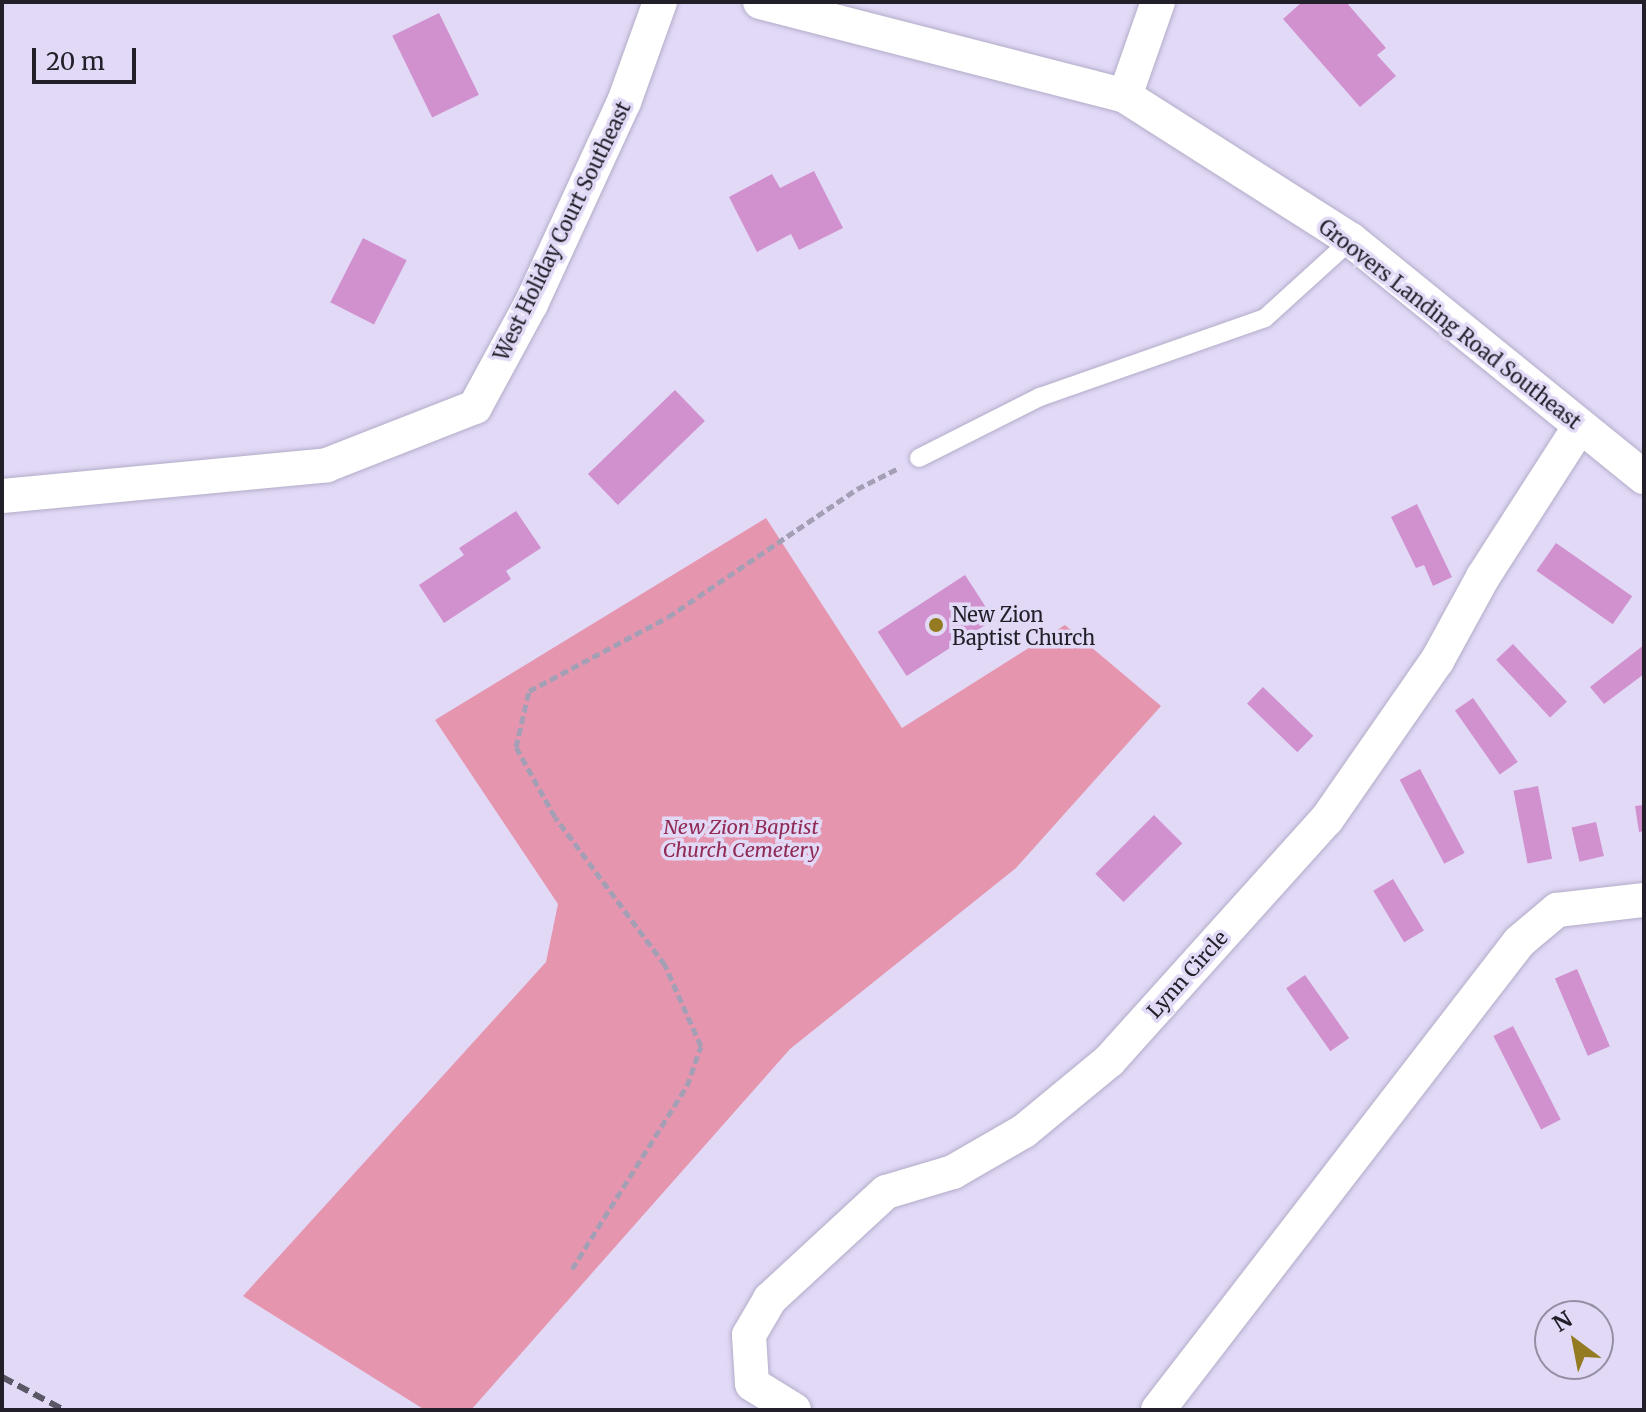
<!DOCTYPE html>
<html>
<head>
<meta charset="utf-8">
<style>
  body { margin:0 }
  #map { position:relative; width:1646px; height:1412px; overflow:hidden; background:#e1d9f6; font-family:Merriweather,serif }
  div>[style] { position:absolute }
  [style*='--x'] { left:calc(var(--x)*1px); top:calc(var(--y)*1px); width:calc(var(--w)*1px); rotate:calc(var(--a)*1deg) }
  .green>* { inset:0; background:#e695af }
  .building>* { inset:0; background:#d190ce; transform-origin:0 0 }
  .path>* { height:5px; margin-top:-2.5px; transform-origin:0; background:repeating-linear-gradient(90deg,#a59fb6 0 8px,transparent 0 12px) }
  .roads { filter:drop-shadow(0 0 2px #b3acc8) drop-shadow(0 0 2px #b3acc8) }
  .lane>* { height:18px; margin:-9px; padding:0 9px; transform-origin:9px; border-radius:9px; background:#fff }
  .street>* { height:34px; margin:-17px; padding:0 17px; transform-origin:17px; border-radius:17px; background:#fff }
  .rail>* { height:6px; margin-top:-3px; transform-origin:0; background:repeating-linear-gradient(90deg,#5b5767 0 12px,transparent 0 18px) }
  .dots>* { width:22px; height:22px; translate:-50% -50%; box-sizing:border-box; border:4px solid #e1d9f6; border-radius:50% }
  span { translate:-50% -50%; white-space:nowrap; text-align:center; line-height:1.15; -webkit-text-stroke:7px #e1d9f6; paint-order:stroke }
  .street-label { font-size:20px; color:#221f29 }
  .poi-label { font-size:20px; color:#221f29 }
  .left { translate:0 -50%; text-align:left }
  .park-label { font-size:20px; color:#912a55; font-style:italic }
  .frame { position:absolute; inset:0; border:4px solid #221f29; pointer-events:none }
  .north { position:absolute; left:1534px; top:1300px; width:80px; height:80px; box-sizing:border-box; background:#e1d9f6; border:2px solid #958fa4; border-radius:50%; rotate:328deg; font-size:22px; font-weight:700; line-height:32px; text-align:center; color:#221f29 }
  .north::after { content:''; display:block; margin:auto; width:28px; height:36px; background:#947a21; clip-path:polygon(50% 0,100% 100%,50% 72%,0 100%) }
  .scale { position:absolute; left:32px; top:48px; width:104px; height:36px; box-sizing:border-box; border:4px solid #221f29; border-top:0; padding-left:10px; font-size:24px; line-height:28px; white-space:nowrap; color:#221f29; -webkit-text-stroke:6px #e1d9f6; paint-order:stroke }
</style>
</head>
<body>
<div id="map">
  <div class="green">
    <div style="clip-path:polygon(766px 518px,902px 728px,1065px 625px,1161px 706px,1016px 868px,790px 1049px,471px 1410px,425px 1410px,243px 1296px,546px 962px,558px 904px,435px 720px)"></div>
  </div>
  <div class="building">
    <div style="clip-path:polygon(1302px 2px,1346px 2px,1386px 48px,1377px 55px,1396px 76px,1360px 107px,1283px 19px)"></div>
    <div style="left:439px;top:13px;width:91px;height:52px;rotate:64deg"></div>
    <div style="clip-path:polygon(814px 171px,843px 228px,799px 250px,791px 234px,757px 252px,729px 197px,772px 174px,780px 188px)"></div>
    <div style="left:363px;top:238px;width:49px;height:72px;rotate:27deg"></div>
    <div style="left:675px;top:390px;width:43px;height:121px;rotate:46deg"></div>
    <div style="clip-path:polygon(1417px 504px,1452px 577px,1433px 586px,1424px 565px,1416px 568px,1391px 517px)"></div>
    <div style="clip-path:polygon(516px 511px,541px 548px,506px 571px,511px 579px,444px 623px,419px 585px,464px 555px,459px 548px)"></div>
    <div style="left:1556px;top:543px;width:93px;height:34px;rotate:35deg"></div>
    <div style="left:965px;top:575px;width:53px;height:104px;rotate:57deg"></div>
    <div style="left:1513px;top:644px;width:79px;height:23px;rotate:47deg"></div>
    <div style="clip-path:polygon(1644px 645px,1644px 674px,1604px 704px,1590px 687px)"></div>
    <div style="left:1263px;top:687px;width:70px;height:23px;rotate:44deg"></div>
    <div style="left:1473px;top:698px;width:78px;height:22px;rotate:55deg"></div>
    <div style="left:1420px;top:769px;width:95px;height:23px;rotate:62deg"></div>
    <div style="left:1538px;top:786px;width:74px;height:25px;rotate:79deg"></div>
    <div style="clip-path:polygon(1644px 805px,1644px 831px,1639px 832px,1635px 806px)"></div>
    <div style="left:1154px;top:815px;width:40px;height:83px;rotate:45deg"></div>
    <div style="left:1596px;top:822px;width:35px;height:25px;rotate:77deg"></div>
    <div style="left:1393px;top:879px;width:60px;height:23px;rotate:59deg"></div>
    <div style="left:1577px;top:969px;width:84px;height:24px;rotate:67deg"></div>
    <div style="left:1305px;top:975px;width:77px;height:23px;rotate:55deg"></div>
    <div style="left:1513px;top:1026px;width:105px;height:22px;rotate:63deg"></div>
  </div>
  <div class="path">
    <div style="--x:572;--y:1269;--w:216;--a:-57.9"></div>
    <div style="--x:687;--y:1086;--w:42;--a:-70.7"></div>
    <div style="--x:701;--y:1046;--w:89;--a:-114"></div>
    <div style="--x:665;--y:965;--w:184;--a:-126.6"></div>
    <div style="--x:555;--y:817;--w:80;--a:-119.1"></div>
    <div style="--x:516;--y:747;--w:57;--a:-76.9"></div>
    <div style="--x:529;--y:691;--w:157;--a:-28"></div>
    <div style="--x:668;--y:617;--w:228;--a:-34.1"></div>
    <div style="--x:857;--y:489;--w:45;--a:-26.6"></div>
  </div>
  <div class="roads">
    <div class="lane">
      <div style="--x:919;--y:458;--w:136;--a:-26.8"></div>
      <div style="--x:1040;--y:397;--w:238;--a:-19.3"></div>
      <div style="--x:1265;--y:318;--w:116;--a:-42.2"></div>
    </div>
    <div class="street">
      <div style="--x:760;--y:2;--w:377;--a:14.4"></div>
      <div style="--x:1125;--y:96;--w:268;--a:32.5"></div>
      <div style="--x:1351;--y:240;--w:377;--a:39"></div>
      <div style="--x:1125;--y:96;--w:100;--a:-70.7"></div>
      <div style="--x:2;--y:496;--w:326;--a:-5.4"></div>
      <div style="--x:327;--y:465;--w:159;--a:-21.4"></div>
      <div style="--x:475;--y:407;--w:117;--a:-61.5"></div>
      <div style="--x:531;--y:304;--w:222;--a:-65.3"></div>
      <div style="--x:624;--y:102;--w:106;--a:-70.2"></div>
      <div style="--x:794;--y:1410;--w:49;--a:-148.2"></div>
      <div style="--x:752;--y:1384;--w:49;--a:-93.5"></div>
      <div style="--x:749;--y:1335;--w:42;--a:-59.7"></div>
      <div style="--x:770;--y:1299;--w:158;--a:-42.7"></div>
      <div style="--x:886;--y:1192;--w:70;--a:-16.6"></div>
      <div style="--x:953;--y:1172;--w:82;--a:-30"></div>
      <div style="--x:1024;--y:1131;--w:110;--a:-39.5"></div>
      <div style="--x:1109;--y:1061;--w:326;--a:-48"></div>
      <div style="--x:1327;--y:819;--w:193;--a:-55.2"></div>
      <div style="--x:1437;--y:661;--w:96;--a:-61.3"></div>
      <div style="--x:1483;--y:577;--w:179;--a:-57.3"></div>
      <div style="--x:1158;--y:1410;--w:591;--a:-52.35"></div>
      <div style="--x:1519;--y:942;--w:50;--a:-40.1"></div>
      <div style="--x:1557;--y:910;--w:88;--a:-6.6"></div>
    </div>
  </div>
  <div class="rail">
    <div style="--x:2;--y:1377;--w:70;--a:28"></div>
  </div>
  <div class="dots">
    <div style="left:936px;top:625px;background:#947a21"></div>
  </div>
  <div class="street-label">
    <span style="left:562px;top:231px;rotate:-64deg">West Holiday Court Southeast</span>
    <span style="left:1450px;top:324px;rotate:38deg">Groovers Landing Road Southeast</span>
    <span style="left:1187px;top:974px;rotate:-48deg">Lynn Circle</span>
  </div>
  <div class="poi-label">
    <span class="left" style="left:952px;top:626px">New Zion<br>Baptist Church</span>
  </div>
  <div class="park-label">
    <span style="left:741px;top:838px">New Zion Baptist<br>Church Cemetery</span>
  </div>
  <div class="frame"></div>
  <div class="north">N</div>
  <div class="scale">20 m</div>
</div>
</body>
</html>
